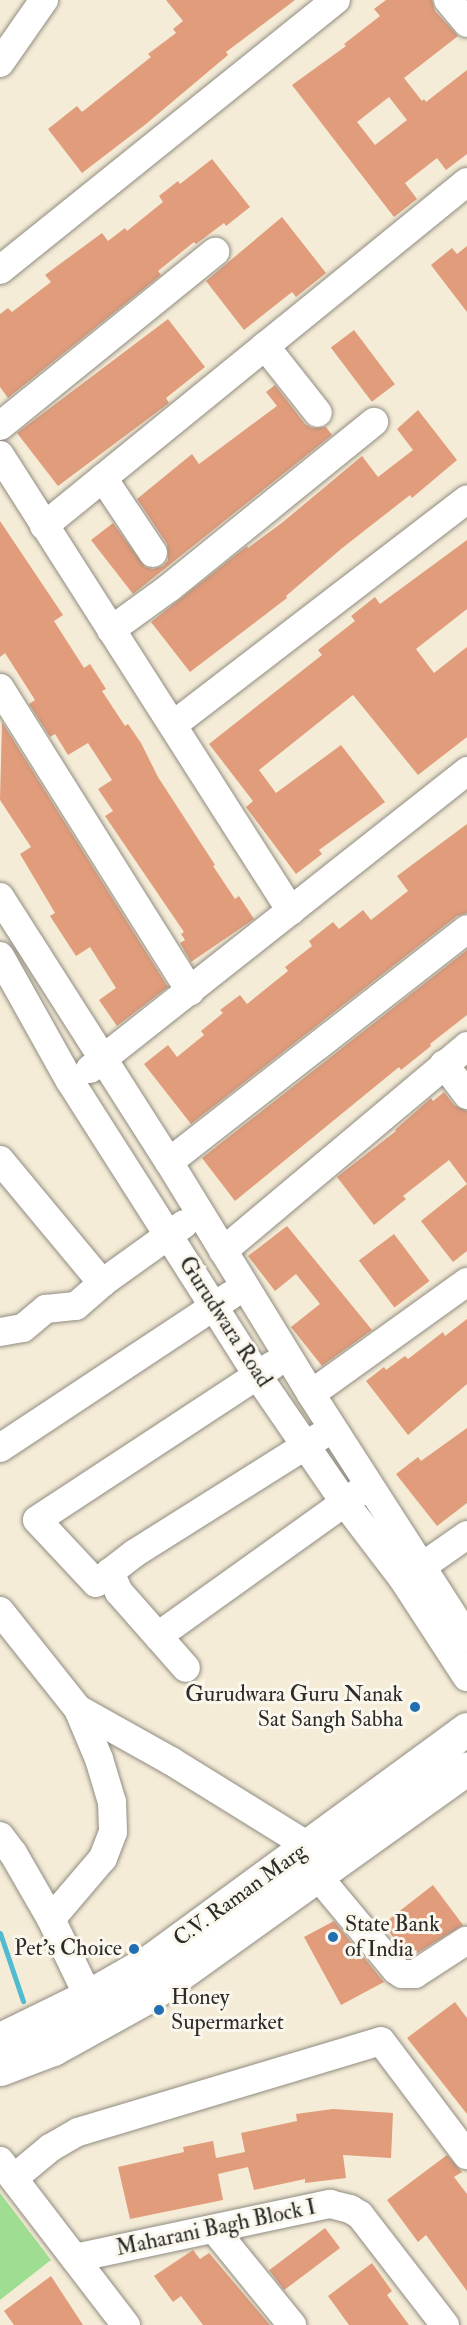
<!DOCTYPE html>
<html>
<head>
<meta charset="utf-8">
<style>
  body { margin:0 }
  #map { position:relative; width:467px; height:2325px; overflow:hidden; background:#f5ecd7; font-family:"IM FELL Double Pica",serif }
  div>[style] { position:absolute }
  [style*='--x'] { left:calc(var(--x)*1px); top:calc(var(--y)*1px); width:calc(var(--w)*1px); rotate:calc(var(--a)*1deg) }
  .green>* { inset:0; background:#9fdd91 }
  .stream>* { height:5px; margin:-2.5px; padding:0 2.5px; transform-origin:2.5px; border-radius:2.5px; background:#53bbd1 }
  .building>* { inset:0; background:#e09c7b; transform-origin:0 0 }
  .roads { filter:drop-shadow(0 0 2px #908c81) drop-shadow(0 0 2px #908c81) }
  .minor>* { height:28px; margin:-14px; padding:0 14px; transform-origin:14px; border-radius:14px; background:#fff }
  .major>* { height:33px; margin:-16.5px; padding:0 16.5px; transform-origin:16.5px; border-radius:16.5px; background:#fff }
  .dots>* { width:16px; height:16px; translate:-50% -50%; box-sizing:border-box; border:3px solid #fbf7ec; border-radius:50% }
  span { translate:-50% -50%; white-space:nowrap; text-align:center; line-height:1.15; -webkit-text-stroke:6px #fbf7ec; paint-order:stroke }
  .street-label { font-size:22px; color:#2b2b2b }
  .poi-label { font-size:22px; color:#2b2b2b }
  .right { translate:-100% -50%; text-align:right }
  .left { translate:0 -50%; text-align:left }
</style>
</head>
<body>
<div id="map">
  <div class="green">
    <div style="clip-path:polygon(0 2193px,51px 2260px,0 2300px)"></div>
  </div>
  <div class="stream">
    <div style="--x:0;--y:1933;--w:72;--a:71.3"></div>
  </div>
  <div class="building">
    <div style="clip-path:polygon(166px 0,295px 0,226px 52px,228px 55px,146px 124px,82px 173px,48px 129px,77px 106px,82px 112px,151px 57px,148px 54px,176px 33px,173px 29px,183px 21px)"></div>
    <div style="clip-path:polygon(evenodd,386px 0,432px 0,435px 11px,458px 36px,404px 78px,422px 101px,424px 99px,426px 102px,467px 70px,467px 154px,446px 170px,437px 158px,405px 183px,417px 199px,394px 217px,292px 85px,346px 46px,344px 44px,380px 16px,374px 9px,386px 0,389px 97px,407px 120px,375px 145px,357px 122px,389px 97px)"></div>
    <div style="clip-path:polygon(212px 159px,250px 207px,226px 226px,224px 223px,196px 244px,194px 242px,158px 271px,161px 275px,8px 398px,0 387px,0 314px,8px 308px,12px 312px,51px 282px,45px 275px,102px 233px,108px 241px,125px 228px,127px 231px,163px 202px,159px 196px,178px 181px,180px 184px)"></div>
    <div style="clip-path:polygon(282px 217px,326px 273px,296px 297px,292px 292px,244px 330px,206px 281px)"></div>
    <div style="clip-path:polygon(467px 246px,467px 312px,431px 265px,452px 248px,457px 254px)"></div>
    <div style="clip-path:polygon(168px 319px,205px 367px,166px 398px,169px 403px,58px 486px,17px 433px)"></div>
    <div style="left:354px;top:330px;width:68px;height:29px;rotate:53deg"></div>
    <div style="clip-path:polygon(275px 385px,305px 424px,312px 428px,326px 427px,332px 435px,133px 594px,91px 540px,113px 523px,145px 567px,153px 569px,163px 566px,168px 560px,167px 544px,137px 499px,192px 454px,199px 464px,277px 406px,266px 392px)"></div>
    <div style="clip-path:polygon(418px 410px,457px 460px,412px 498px,410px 495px,341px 549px,286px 596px,287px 598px,190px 672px,151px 622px,247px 546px,248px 548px,283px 522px,362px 456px,378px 477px,413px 450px,397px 429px)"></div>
    <div style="clip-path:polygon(0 521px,63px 615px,54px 621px,84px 668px,90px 664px,106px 689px,102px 691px,125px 726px,128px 724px,141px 743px,158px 777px,215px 865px,213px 866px,235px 899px,239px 896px,254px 919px,191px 962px,180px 943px,185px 940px,181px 934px,184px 932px,105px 816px,113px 811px,98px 789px,112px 780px,88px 743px,68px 755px,55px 734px,50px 737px,29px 704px,35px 700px,5px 653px,0 657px)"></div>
    <div style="clip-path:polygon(467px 540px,467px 609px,416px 649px,434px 673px,467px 647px,467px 737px,418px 775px,353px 695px,259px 770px,276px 793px,341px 745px,385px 802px,319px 850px,322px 854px,296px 874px,246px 807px,253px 801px,209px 744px,322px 655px,318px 650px,355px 621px,351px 616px,375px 597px,380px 604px)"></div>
    <div style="clip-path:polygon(2px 722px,168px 987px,117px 1026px,99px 1000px,116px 988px,90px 947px,76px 956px,50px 916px,55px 913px,20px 854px,31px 847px,0 800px)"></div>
    <div style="clip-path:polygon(467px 824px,467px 913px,457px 916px,191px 1124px,144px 1064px,168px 1045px,177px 1057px,204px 1035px,201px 1031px,223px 1013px,220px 1010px,240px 995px,247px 1004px,288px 971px,285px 967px,312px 946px,309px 941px,333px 922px,339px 929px,363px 910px,371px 920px,408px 891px,397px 876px)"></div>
    <div style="clip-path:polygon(467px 950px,467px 1015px,430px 1044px,431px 1046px,401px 1070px,399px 1067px,235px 1201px,202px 1158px)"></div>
    <div style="clip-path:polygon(444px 1092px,454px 1105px,467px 1111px,467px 1184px,449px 1160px,403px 1196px,406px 1199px,374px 1225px,337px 1177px,396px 1131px,395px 1130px,431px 1098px,433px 1101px)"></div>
    <div style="clip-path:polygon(467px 1184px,467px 1251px,453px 1262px,421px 1221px)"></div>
    <div style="clip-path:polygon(287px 1226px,372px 1330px,322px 1366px,291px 1327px,320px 1304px,296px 1274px,275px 1291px,248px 1256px)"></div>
    <div style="left:394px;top:1234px;width:59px;height:44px;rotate:53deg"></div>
    <div style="clip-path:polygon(467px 1319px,467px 1384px,408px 1435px,366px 1381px,384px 1367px,386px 1370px,405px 1356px,408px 1359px,443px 1332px,445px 1336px)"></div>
    <div style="clip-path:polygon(467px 1428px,467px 1503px,437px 1526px,396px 1474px,418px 1457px,421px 1461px)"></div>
    <div style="clip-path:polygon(433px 1885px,463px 1925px,409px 1958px,383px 1924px)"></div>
    <div style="clip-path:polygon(334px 1921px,384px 1982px,341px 2005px,304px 1937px)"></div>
    <div style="clip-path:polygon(455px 2002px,467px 2018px,467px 2114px,407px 2038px)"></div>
    <div style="clip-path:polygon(333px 2109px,393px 2113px,391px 2158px,343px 2155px,346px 2178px,305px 2183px,305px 2179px,254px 2190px,248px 2167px,218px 2174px,223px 2200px,130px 2219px,118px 2167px,184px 2152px,183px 2147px,213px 2141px,216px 2158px,245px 2152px,241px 2133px,297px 2121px,296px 2114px)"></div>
    <div style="clip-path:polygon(447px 2155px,462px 2172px,454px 2177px,467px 2194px,467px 2291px,426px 2235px,418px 2242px,387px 2200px)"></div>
    <div style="left:325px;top:2228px;width:25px;height:70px;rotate:53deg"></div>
    <div style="clip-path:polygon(193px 2250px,200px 2259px,209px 2253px,270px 2325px,203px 2325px,181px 2296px,173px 2302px,154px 2276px)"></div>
    <div style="clip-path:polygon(372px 2263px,392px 2291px,387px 2295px,409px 2325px,349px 2325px,328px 2296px)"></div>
    <div style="clip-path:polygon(51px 2276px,83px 2325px,14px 2325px,4px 2311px)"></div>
  </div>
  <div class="roads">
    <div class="minor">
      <div style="--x:448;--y:0;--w:30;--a:50"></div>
      <div style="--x:0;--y:63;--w:77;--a:-55.1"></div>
      <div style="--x:0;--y:270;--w:431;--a:-38.8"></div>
      <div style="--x:265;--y:346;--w:85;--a:51.7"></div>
      <div style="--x:0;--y:426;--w:277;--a:-39"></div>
      <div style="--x:0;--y:455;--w:541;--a:57.46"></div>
      <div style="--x:103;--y:478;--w:90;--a:56.3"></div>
      <div style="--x:44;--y:526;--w:545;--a:-39.12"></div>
      <div style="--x:111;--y:630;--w:72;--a:-35.9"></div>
      <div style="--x:169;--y:588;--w:264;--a:-39"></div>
      <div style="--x:0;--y:688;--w:358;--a:57.9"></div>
      <div style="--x:173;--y:725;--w:371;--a:-37.5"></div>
      <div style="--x:0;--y:897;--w:314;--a:57.5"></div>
      <div style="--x:169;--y:1162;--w:272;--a:58.5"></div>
      <div style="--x:311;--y:1394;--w:289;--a:57.3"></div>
      <div style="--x:0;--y:956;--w:143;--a:60.8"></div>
      <div style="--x:70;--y:1081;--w:348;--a:57.5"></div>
      <div style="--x:257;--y:1375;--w:155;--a:55.5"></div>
      <div style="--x:345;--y:1503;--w:96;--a:52.7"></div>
      <div style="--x:403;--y:1579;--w:117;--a:56.9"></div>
      <div style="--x:444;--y:1064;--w:39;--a:53"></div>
      <div style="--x:90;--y:1069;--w:481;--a:-38.3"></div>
      <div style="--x:0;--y:1160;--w:160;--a:50.3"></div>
      <div style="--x:169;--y:1162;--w:378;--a:-38"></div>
      <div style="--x:223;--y:1251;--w:319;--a:-40"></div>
      <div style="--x:0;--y:1332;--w:23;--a:-10"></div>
      <div style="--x:23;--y:1328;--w:30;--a:-40"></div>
      <div style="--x:46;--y:1309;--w:30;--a:-6"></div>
      <div style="--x:76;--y:1306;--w:35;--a:-41"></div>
      <div style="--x:102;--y:1283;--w:101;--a:-35.7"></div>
      <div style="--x:273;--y:1365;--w:282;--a:146.7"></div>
      <div style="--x:37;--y:1520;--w:86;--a:46.9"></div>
      <div style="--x:96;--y:1583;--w:49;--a:-37.6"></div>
      <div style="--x:135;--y:1553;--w:220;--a:-32.2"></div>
      <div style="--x:311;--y:1394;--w:192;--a:-35.7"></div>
      <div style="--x:0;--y:1448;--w:277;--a:-33.5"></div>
      <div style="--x:110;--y:1572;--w:22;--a:66"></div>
      <div style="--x:119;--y:1592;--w:101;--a:48.6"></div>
      <div style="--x:407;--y:1577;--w:73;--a:-35"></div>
      <div style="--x:0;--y:1611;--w:125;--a:51.5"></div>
      <div style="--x:78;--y:1709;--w:54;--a:67.2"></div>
      <div style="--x:99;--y:1759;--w:45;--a:73.2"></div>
      <div style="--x:112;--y:1802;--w:30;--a:88"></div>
      <div style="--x:113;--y:1832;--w:28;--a:111"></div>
      <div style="--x:103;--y:1858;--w:80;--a:130.4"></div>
      <div style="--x:158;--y:1636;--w:247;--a:-35.6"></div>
      <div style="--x:78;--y:1709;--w:107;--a:29.2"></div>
      <div style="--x:171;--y:1761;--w:161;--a:31.8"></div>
      <div style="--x:0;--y:1836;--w:21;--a:53"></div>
      <div style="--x:13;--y:1853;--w:76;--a:60.1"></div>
      <div style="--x:51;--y:1919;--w:85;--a:64.3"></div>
      <div style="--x:316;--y:1874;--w:125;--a:50.2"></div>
      <div style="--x:396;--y:1970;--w:7;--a:34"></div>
      <div style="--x:402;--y:1974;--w:13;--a:0"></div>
      <div style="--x:415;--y:1974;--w:61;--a:-32.9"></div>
      <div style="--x:0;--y:2161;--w:207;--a:52.5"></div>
      <div style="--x:14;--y:2178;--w:47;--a:-39.8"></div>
      <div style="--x:50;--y:2148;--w:32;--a:-30"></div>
      <div style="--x:78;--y:2132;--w:316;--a:-16.7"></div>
      <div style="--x:381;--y:2041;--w:143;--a:53"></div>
      <div style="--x:214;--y:2229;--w:124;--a:50.9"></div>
      <div style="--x:75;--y:2258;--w:261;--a:-12"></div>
      <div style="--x:330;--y:2204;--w:21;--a:14"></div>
      <div style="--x:350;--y:2209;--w:12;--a:31"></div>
      <div style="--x:360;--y:2215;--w:139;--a:52.3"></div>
    </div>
    <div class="major">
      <div style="--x:0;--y:2039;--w:98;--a:-26"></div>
      <div style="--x:88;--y:1996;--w:73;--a:-29.7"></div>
      <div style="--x:151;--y:1960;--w:391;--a:-36.2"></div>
      <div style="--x:0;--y:2069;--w:57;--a:-20.7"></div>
      <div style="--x:53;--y:2049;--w:110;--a:-28.9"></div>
      <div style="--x:149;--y:1996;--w:391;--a:-35.6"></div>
    </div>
  </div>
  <div class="dots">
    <div style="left:415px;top:1707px;background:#1f6fb2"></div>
    <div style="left:333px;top:1937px;background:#1f6fb2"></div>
    <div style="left:134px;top:1949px;background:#1f6fb2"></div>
    <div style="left:159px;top:2010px;background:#1f6fb2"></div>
  </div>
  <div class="street-label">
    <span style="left:225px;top:1322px;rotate:57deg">Gurudwara Road</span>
    <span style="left:240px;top:1895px;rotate:-36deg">C.V. Raman Marg</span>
    <span style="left:216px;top:2228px;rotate:-12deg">Maharani Bagh Block I</span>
  </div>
  <div class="poi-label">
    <span class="right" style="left:403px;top:1707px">Gurudwara Guru Nanak<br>Sat Sangh Sabha</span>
    <span class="left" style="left:345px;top:1937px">State Bank<br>of India</span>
    <span class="right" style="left:122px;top:1949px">Pet's Choice</span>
    <span class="left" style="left:171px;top:2010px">Honey<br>Supermarket</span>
  </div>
</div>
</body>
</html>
